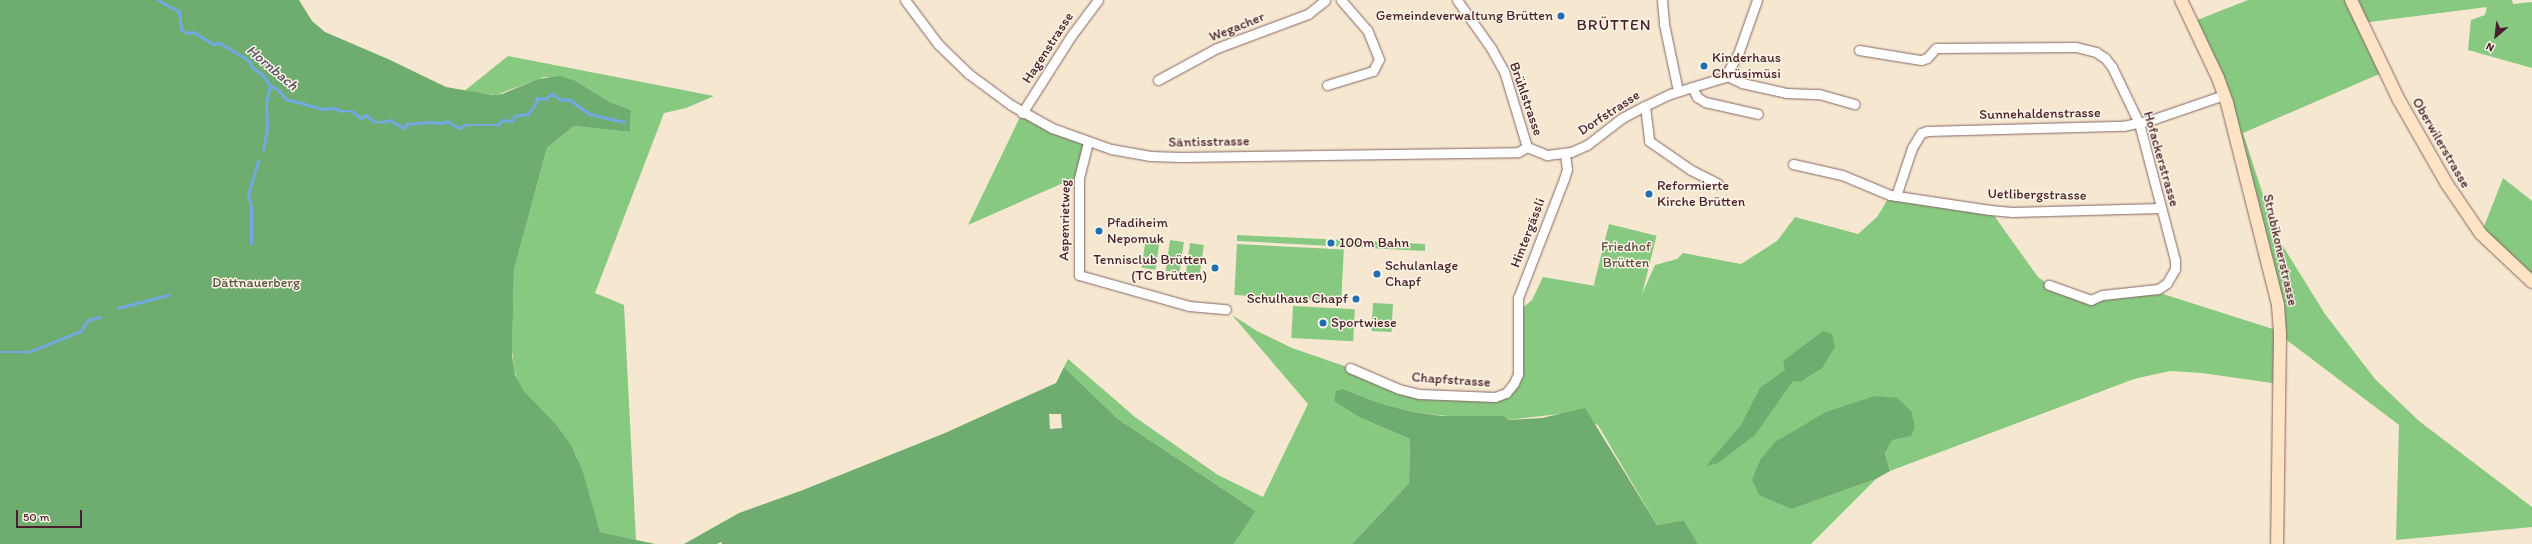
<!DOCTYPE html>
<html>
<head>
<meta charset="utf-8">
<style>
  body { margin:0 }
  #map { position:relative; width:2532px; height:544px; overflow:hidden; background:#f6e8d0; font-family:Itim,sans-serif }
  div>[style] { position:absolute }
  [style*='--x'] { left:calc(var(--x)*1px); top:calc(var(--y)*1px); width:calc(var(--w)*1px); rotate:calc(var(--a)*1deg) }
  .green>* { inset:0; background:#88c981; transform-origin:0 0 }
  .forest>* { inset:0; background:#6ead6f }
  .stream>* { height:2.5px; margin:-1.25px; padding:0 1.25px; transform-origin:1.25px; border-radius:1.25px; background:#72a9e1 }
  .roads { filter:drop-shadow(0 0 1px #866565) drop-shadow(0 0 1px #866565) }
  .street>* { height:9px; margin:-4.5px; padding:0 4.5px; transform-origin:4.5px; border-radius:4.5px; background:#fff }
  .secondary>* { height:12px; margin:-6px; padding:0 6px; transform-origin:6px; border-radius:6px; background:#fee4c5 }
  .dots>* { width:11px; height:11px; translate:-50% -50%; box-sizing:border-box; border:2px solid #fcf5e5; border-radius:50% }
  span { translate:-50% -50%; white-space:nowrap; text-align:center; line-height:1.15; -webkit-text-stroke:3px #fcf5e5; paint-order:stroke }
  .poi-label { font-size:14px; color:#4a1f2b }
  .right { translate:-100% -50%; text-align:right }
  .left { translate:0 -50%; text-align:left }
  .street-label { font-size:14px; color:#4a1f2b }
  .park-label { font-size:14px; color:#5d5245 }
  .water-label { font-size:15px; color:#584f6b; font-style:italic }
  .quarter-label { font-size:16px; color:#4a1f2b; letter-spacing:1px }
  .north { position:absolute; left:2476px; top:16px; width:40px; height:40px; -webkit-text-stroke:3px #fcf5e5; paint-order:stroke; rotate:208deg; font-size:11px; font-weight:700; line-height:16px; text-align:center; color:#4a1f2b }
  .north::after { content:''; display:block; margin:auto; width:14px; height:18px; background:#4a1f2b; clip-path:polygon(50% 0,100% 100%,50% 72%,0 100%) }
  .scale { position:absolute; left:16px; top:510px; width:66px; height:18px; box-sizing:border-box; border:2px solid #4a1f2b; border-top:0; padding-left:5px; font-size:12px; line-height:14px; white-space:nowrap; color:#4a1f2b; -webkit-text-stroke:3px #fcf5e5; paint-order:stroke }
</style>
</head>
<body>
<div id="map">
  <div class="green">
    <div style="clip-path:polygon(2248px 0,2512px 0,2513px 4px,2532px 2px,2532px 68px,2468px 50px,2471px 20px,2485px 15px,2487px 7px,2362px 23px,2384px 72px,2243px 133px,2276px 235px,2325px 314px,2375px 379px,2419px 421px,2532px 507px,2532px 527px,2396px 540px,2399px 425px,2280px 335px,2279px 384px,2202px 373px,2170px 371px,2134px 379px,1890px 471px,1885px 453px,1892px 439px,1911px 436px,1911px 411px,1792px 509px,1876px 479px,1811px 544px,1698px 544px,1684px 520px,1657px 525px,1598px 425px,1560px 414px,1507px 420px,1504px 416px,1465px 418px,1413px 412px,1379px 403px,1343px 389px,1361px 418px,1410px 439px,1409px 483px,1352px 544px,1234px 544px,1256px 511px,1118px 419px,1064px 367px,1068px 359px,1135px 417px,1218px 475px,1263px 497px,1308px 404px,1232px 315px,1257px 331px,1292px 348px,1350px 368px,1399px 389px,1495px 397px,1514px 383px,1519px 311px,1532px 300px,1543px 277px,1642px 294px,1655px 265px,1677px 259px,1683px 253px,1741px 264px,1777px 241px,1795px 217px,1858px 234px,1877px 217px,1888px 199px,1990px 210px,2038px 277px,2049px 285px,2090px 300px,2158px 289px,2163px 294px,2273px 329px,2280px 335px,2236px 135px,2192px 22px)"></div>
    <div style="clip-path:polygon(508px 56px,714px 96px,686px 108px,664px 113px,595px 293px,624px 305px,636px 540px,600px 532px,576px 455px,559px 428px,533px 403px,520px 386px,514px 369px,512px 350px,514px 270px,547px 148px,574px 126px,630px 132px,631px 110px,610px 102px,576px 81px,544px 77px,496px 95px,463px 92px)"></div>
    <div style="clip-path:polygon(1022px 113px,1088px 142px,1079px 176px,968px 225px)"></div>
    <div style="clip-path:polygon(2503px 178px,2532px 201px,2532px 282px,2481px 234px)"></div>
    <div style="left:1609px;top:224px;width:49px;height:63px;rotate:14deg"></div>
    <div style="clip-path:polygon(1237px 235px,1425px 244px,1425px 251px,1237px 241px)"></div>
    <div style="left:1146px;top:237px;width:14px;height:31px;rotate:8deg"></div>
    <div style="left:1170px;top:240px;width:14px;height:31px;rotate:8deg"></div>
    <div style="left:1190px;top:243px;width:14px;height:31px;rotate:8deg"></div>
    <div style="left:1237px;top:244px;width:107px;height:51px;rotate:3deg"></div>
    <div style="left:1373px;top:303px;width:20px;height:28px;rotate:3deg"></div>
    <div style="left:1293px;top:306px;width:62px;height:32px;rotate:3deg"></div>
  </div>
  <div class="forest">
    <div style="clip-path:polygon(0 0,299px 0,312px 21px,325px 32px,388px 59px,446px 87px,492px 95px,502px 94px,538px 79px,560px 76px,576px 81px,610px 102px,631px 110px,630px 132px,574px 126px,547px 148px,514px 270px,512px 356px,515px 374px,523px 390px,559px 428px,572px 447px,582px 469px,600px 532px,655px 544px,0 544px)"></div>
    <div style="clip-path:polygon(1823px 331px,1832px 334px,1835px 347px,1822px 368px,1800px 382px,1793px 381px,1755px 435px,1718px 463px,1706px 466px,1741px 425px,1760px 388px,1785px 370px,1783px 361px)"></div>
    <div style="clip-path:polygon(evenodd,1064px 367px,1118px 419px,1256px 511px,1234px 544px,722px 544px,721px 542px,717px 544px,684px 544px,739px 513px,803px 490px,945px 433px,1056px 383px,1064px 367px,1061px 414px,1062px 428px,1050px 429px,1049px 414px,1061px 414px)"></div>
    <div style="clip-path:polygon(1343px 389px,1379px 403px,1413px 412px,1443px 416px,1504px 416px,1508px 420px,1542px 418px,1585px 408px,1657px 525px,1684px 520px,1698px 544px,1352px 544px,1409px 483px,1410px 439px,1361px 418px,1334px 401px,1336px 391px)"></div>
    <div style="clip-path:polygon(1875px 396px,1897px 398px,1911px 411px,1915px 427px,1911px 436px,1892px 440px,1885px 453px,1890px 471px,1876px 479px,1792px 509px,1759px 495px,1752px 480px,1760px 460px,1775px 442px,1826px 412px)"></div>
  </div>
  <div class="stream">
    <div style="--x:158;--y:0;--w:24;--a:28"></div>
    <div style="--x:179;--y:11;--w:19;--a:81"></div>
    <div style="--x:182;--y:30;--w:7;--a:27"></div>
    <div style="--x:188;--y:33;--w:6;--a:-9"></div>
    <div style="--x:194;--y:32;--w:22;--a:32"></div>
    <div style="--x:213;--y:44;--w:7;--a:-8"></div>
    <div style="--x:220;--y:43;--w:35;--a:31"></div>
    <div style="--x:250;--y:61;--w:6;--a:72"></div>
    <div style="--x:252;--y:67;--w:14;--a:36"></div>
    <div style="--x:263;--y:75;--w:12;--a:55"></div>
    <div style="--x:270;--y:85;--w:10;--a:29"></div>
    <div style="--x:279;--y:90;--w:11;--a:52"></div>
    <div style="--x:286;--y:99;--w:38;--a:15"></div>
    <div style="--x:323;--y:109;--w:11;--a:-5"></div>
    <div style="--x:334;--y:108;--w:9;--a:21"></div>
    <div style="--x:342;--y:111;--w:10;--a:0"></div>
    <div style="--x:352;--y:111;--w:11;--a:38"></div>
    <div style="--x:361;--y:118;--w:6;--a:-31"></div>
    <div style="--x:366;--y:115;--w:11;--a:38"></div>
    <div style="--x:375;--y:122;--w:7;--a:0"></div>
    <div style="--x:382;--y:122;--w:8;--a:-14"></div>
    <div style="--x:390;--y:120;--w:16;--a:30"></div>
    <div style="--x:404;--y:128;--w:5;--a:-53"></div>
    <div style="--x:407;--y:124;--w:22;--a:-5"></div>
    <div style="--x:429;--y:122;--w:14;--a:4"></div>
    <div style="--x:443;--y:123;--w:4;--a:-27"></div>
    <div style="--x:447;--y:121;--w:14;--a:30"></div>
    <div style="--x:459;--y:128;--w:7;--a:-27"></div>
    <div style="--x:465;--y:125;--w:32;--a:0"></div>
    <div style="--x:497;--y:125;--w:8;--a:-40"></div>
    <div style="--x:503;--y:120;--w:9;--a:6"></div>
    <div style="--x:512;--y:121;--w:6;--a:-59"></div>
    <div style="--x:515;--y:116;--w:13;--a:-9"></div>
    <div style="--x:528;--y:114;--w:14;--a:-54"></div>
    <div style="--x:536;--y:103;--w:5;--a:-79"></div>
    <div style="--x:537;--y:98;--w:8;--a:7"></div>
    <div style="--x:545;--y:99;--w:9;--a:-36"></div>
    <div style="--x:552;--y:94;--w:12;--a:31"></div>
    <div style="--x:562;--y:100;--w:7;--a:-8"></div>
    <div style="--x:569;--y:99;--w:26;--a:36"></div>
    <div style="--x:590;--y:114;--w:35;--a:13"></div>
    <div style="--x:263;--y:150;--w:21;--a:-79"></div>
    <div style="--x:267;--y:129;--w:26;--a:-92"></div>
    <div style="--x:266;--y:103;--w:18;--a:-77"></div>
    <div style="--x:251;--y:244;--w:36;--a:-90"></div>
    <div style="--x:251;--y:208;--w:14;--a:-102"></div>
    <div style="--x:248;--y:194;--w:34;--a:-73"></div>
    <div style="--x:118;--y:308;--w:52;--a:-14.6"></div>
    <div style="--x:0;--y:352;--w:29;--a:0"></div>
    <div style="--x:29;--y:352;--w:56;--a:-22"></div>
    <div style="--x:81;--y:331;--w:13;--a:-58"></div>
    <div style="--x:88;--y:320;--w:12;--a:-14"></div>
  </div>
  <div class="roads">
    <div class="street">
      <div style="--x:905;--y:0;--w:55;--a:53.1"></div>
      <div style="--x:938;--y:44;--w:43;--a:44.1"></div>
      <div style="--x:969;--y:74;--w:52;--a:36.4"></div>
      <div style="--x:1011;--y:105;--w:47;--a:29.3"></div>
      <div style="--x:1052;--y:128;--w:63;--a:19.6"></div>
      <div style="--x:1111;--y:149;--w:40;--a:10"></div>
      <div style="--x:1150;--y:156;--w:30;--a:2"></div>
      <div style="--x:1180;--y:157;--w:338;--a:-0.8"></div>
      <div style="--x:1518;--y:152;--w:10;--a:-29"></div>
      <div style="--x:1457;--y:0;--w:59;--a:54.7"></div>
      <div style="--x:1491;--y:48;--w:26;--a:61"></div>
      <div style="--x:1504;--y:71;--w:79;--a:73.2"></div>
      <div style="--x:1662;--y:0;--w:24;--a:85"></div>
      <div style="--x:1664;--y:24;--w:68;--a:78.2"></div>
      <div style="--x:1859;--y:50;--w:63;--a:9.2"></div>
      <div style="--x:1921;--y:60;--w:6;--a:-18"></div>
      <div style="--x:1927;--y:58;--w:13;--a:-48"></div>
      <div style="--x:1936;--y:48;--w:140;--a:-0.4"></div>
      <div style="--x:2076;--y:47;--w:21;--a:14"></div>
      <div style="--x:2096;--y:52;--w:11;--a:34"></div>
      <div style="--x:2105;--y:58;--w:11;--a:52"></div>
      <div style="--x:2112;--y:67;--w:62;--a:64.3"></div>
      <div style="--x:2139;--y:123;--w:142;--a:75.3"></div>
      <div style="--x:2175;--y:260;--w:9;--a:90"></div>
      <div style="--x:2175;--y:269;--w:16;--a:120"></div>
      <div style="--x:2167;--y:283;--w:11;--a:146"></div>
      <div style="--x:2158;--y:289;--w:56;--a:173.9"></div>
      <div style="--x:2102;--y:295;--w:12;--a:156"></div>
      <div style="--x:2091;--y:300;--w:45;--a:-160.3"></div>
      <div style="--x:1727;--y:76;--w:17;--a:25"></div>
      <div style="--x:1742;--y:83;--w:45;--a:12.8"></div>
      <div style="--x:1786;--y:93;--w:33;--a:2"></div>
      <div style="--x:1819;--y:94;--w:37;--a:16"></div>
      <div style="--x:1158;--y:80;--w:67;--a:-28.5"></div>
      <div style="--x:1217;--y:48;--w:97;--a:-20.5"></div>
      <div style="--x:1308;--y:14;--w:22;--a:-39"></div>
      <div style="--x:1327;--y:85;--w:48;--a:-16.9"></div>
      <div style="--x:1373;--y:71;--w:13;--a:-63"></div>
      <div style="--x:1379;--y:59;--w:31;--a:-112"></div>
      <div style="--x:1367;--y:30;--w:40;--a:-131"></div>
      <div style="--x:1692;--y:87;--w:11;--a:63"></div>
      <div style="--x:1697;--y:97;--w:9;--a:32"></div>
      <div style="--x:1705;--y:102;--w:54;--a:12.8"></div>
      <div style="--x:1645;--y:106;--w:35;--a:83"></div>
      <div style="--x:1649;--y:141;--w:51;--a:34.6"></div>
      <div style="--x:1691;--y:170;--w:30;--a:27"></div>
      <div style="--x:1022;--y:113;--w:91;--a:-57.5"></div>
      <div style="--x:1071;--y:36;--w:45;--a:-53.1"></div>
      <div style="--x:1088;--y:142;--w:38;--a:104"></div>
      <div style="--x:1079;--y:179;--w:96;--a:90"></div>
      <div style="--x:1079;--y:275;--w:114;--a:15.7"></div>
      <div style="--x:1189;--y:306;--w:37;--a:5"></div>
      <div style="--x:1527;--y:147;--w:22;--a:22"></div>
      <div style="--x:1547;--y:155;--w:24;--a:-7"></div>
      <div style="--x:1571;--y:152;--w:17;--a:-24"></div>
      <div style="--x:1587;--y:145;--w:44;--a:-37.6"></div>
      <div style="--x:1622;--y:118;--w:26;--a:-28"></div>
      <div style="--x:1645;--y:106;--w:28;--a:-26"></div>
      <div style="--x:1670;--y:94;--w:58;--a:-17.2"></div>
      <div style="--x:1725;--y:77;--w:26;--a:-61"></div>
      <div style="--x:1738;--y:54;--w:57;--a:-70.6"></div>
      <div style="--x:1793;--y:164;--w:50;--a:12.7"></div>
      <div style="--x:1842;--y:175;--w:52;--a:22.6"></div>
      <div style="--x:1890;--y:195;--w:101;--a:8.5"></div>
      <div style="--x:1990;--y:210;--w:22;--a:5"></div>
      <div style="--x:2012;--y:212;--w:149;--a:-1.5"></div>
      <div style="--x:1896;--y:196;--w:51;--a:-71.6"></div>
      <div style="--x:1912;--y:148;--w:17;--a:-59"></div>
      <div style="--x:1921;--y:133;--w:6;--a:-18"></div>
      <div style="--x:1927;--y:131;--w:196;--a:-1.5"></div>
      <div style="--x:2123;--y:126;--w:29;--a:-12"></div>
      <div style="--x:2151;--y:120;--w:77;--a:-18.9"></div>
      <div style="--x:1350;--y:368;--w:53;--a:23.2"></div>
      <div style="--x:1399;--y:389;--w:21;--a:14"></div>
      <div style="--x:1419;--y:394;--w:76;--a:2.3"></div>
      <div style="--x:1495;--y:397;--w:12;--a:-20"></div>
      <div style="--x:1506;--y:393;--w:13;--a:-51"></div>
      <div style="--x:1514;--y:383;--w:10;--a:-66"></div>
      <div style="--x:1518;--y:374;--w:76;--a:-90"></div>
      <div style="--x:1518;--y:298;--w:128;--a:-68.9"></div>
      <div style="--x:1564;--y:179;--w:10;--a:-73"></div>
      <div style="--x:1567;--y:169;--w:15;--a:-98"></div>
    </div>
    <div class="secondary">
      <div style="--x:2181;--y:0;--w:86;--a:64.6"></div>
      <div style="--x:2218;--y:78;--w:27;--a:70"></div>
      <div style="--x:2227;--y:103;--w:208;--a:75.8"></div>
      <div style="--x:2278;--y:305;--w:30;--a:86"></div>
      <div style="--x:2280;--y:335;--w:209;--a:90.8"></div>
      <div style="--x:2351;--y:0;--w:111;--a:64.4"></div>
      <div style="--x:2399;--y:100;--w:97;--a:60.3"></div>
      <div style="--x:2447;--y:184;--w:60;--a:55.8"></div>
      <div style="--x:2481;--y:234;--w:70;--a:43.3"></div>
    </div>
  </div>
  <div class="dots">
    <div style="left:1561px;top:16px;background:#1f6fb2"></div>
    <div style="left:1704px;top:66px;background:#1f6fb2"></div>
    <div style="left:1649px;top:194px;background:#1f6fb2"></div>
    <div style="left:1099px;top:231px;background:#1f6fb2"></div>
    <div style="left:1331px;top:243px;background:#1f6fb2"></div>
    <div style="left:1215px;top:268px;background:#1f6fb2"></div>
    <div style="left:1377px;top:274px;background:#1f6fb2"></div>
    <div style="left:1356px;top:299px;background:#1f6fb2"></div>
    <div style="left:1323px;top:323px;background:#1f6fb2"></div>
  </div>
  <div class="poi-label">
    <span class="right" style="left:1553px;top:16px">Gemeindeverwaltung Brütten</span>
    <span class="left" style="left:1712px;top:66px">Kinderhaus<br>Chrüsimüsi</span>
    <span class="left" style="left:1657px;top:194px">Reformierte<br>Kirche Brütten</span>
    <span class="left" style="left:1107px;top:231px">Pfadiheim<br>Nepomuk</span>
    <span class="left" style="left:1339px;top:243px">100m Bahn</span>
    <span class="right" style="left:1207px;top:268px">Tennisclub Brütten<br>(TC Brütten)</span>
    <span class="left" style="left:1385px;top:274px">Schulanlage<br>Chapf</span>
    <span class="right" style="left:1348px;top:299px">Schulhaus Chapf</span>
    <span class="left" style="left:1331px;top:323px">Sportwiese</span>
  </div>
  <div class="street-label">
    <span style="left:1237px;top:27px;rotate:-22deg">Wegacher</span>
    <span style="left:1048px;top:48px;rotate:-57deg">Hagenstrasse</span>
    <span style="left:1526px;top:99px;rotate:71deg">Brühlstrasse</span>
    <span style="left:1609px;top:113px;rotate:-33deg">Dorfstrasse</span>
    <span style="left:2040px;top:114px;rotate:-1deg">Sunnehaldenstrasse</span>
    <span style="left:1209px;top:142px;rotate:-1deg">Säntisstrasse</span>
    <span style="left:2441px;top:143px;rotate:60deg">Oberwilerstrasse</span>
    <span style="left:2161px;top:159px;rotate:74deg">Hofackerstrasse</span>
    <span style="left:2037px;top:195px;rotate:1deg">Uetlibergstrasse</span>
    <span style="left:1065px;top:220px;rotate:-89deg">Aspenrietweg</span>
    <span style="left:1528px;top:233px;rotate:-69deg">Hintergässli</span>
    <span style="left:2280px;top:250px;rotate:77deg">Strubikonerstrasse</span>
    <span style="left:1451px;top:380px;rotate:4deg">Chapfstrasse</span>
  </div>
  <div class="park-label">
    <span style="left:1626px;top:255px">Friedhof<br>Brütten</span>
    <span style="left:256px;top:283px">Dättnauerberg</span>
  </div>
  <div class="water-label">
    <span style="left:272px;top:68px;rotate:40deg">Hornbach</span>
  </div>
  <div class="quarter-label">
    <span style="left:1614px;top:25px">BRÜTTEN</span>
  </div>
  <div class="north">N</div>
  <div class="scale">50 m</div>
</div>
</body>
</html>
